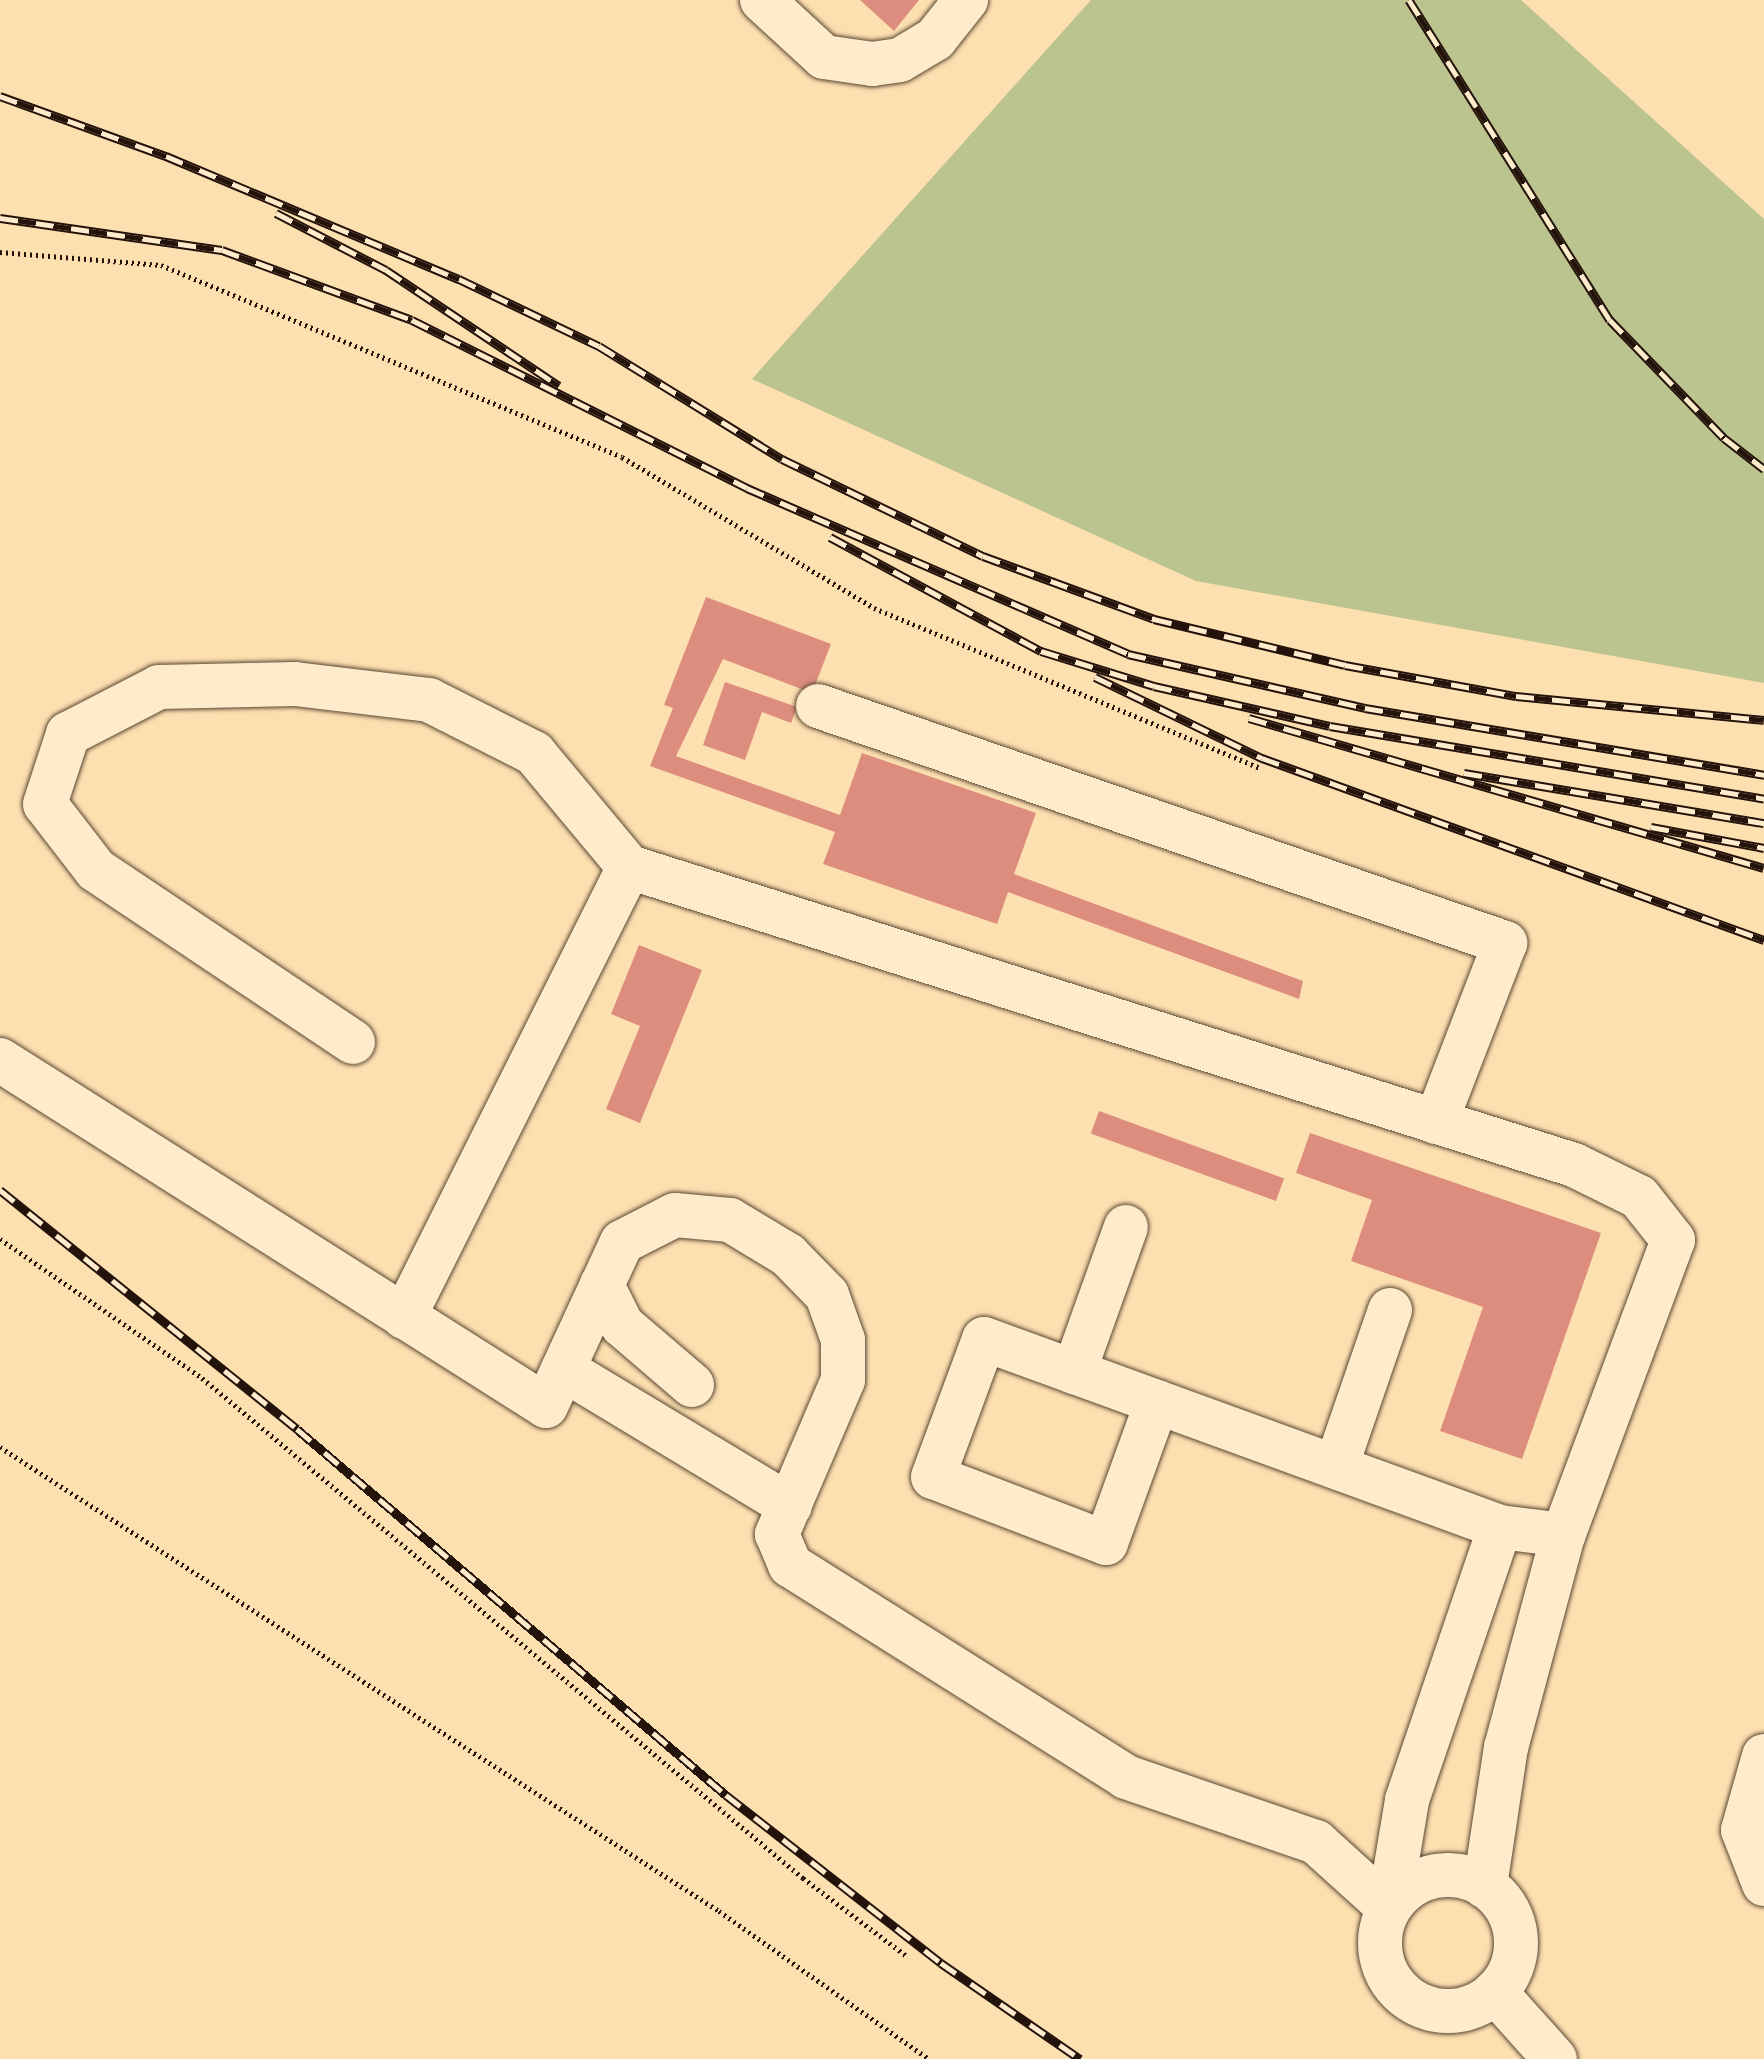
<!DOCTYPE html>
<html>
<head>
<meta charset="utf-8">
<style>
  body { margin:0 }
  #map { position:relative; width:1764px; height:2059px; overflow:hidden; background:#fde0b0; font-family:Vollkorn,serif }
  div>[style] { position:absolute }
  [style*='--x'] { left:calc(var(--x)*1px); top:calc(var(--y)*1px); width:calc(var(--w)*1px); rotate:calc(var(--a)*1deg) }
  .green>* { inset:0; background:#bbc38e }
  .building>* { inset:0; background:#dd8d7e; transform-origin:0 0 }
  .path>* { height:5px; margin-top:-2.5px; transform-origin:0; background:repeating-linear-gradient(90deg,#24130b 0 2px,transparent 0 6px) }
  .roads { filter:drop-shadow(0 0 2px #5a4634) drop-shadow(0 0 2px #5a4634) }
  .minor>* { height:44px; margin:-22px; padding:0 22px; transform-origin:22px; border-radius:22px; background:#feebcc }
  .minor>.ring { margin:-22px; padding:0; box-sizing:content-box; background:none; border:44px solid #feebcc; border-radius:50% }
  .rail>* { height:9px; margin-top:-4.5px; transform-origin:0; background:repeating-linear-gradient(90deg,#feebcc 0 18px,#24130b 0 36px); box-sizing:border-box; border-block:2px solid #24130b }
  span { translate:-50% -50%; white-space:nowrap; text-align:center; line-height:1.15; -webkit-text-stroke:6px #feebcc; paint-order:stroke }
</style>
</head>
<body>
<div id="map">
  <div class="green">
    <div style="clip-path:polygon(1091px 0,1521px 0,1764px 219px,1764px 683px,1196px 581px,752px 379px)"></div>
  </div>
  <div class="building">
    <div style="clip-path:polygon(860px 0,919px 0,894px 31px)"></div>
    <div style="clip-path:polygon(706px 597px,831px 644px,812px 693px,723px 659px,676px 756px,840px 815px,862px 753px,1036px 813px,1014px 874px,1303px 981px,1299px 999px,1008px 892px,997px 924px,823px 864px,835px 832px,650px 766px,673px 708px,664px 705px)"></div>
    <div style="clip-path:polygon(725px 682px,797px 707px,791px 723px,762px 712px,745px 760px,703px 745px)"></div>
    <div style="clip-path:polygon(639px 945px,702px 970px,640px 1123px,606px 1109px,640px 1026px,611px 1014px)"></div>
    <div style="left:1099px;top:1111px;width:197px;height:24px;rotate:20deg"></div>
    <div style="clip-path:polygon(1310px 1133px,1601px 1233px,1522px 1459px,1440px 1431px,1483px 1307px,1351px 1261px,1372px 1200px,1296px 1173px)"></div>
  </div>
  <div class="path">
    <div style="--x:0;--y:252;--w:162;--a:4.6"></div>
    <div style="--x:161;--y:265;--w:499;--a:22.6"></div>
    <div style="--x:622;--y:457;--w:294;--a:30.9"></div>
    <div style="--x:874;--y:608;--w:419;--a:22.5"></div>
    <div style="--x:0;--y:1239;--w:245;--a:34.5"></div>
    <div style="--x:202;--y:1378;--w:782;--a:39.76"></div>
    <div style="--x:803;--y:1878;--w:131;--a:37"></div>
    <div style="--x:0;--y:1447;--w:856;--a:32.84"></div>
    <div style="--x:719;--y:1911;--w:257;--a:35.2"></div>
  </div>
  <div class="roads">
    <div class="minor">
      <div style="--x:762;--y:0;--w:84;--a:42.6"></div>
      <div style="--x:824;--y:57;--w:49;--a:8.3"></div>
      <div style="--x:872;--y:64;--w:28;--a:-8"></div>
      <div style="--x:900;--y:60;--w:41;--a:-31"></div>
      <div style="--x:935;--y:39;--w:50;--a:-51.5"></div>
      <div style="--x:818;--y:706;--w:727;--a:19.03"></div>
      <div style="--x:1505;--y:943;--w:192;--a:111.1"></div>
      <div style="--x:353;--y:1042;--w:309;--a:-146.2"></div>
      <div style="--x:96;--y:870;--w:83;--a:-127.7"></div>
      <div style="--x:45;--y:804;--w:74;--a:-71.8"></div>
      <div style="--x:68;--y:734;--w:102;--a:-27.3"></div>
      <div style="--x:159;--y:687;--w:136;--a:-1.3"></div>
      <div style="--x:295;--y:684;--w:135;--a:6.8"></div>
      <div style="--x:429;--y:700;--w:118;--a:26.8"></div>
      <div style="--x:534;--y:753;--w:148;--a:50.2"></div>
      <div style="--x:629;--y:867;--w:991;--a:17.5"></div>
      <div style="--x:1574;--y:1165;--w:72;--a:26.2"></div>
      <div style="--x:1639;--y:1197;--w:55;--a:51.7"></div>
      <div style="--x:1673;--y:1240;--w:315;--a:110.4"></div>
      <div style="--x:1563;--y:1535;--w:220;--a:105"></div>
      <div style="--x:1506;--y:1747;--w:141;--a:98.6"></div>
      <div style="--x:0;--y:1060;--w:646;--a:32.36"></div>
      <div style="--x:546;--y:1406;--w:133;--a:-65.2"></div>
      <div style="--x:404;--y:1317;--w:503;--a:-63.43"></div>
      <div style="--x:563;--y:1369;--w:265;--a:31.1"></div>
      <div style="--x:1074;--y:1372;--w:154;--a:-70.3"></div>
      <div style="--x:692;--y:1385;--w:92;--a:-139.4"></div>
      <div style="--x:622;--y:1325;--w:45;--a:-116.6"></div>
      <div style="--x:602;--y:1285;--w:47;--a:-65.1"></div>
      <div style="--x:622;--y:1242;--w:59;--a:-27"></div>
      <div style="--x:675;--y:1215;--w:55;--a:5.2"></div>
      <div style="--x:730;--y:1220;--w:68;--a:31.1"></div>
      <div style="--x:788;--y:1255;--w:56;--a:45.7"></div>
      <div style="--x:827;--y:1295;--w:48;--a:70.4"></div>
      <div style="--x:843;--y:1340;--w:40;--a:90"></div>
      <div style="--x:843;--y:1380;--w:168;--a:113.2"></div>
      <div style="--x:777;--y:1534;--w:34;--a:67"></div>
      <div style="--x:790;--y:1565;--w:397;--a:32.2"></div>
      <div style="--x:1126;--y:1777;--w:201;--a:18.9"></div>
      <div style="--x:1316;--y:1842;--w:98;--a:42.1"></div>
      <div style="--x:1157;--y:1402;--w:150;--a:109.9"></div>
      <div style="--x:1106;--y:1543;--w:185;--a:-159.1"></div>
      <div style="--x:933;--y:1477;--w:147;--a:-69.7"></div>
      <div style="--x:984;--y:1339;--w:549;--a:20.02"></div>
      <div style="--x:1500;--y:1527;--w:64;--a:7.2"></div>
      <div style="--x:1336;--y:1467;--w:166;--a:-71"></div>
      <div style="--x:1764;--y:1756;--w:77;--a:105.8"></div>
      <div style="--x:1743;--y:1830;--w:58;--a:68.7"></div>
      <div class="ring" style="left:1380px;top:1875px;width:92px;height:92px"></div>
      <div style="--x:1389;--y:1908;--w:109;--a:-80.5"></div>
      <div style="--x:1407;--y:1800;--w:288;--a:-71.2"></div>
      <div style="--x:1495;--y:1992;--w:90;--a:48.2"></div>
    </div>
  </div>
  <div class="rail">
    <div style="--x:1409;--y:0;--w:378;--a:57.9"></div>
    <div style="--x:1610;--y:320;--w:164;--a:46"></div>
    <div style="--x:1724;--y:438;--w:51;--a:37.8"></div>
    <div style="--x:0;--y:96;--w:177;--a:19.9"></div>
    <div style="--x:166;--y:156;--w:318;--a:22.8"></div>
    <div style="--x:459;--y:279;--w:155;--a:25.6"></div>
    <div style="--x:599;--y:346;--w:215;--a:31.7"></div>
    <div style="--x:782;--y:459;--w:223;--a:25.8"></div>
    <div style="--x:983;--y:556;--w:182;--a:20.2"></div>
    <div style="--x:1154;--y:619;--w:196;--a:13.5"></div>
    <div style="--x:1345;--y:665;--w:174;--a:10.3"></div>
    <div style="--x:1516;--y:696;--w:249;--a:5.5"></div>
    <div style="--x:276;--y:213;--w:124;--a:27.4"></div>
    <div style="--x:386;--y:270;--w:208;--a:33.8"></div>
    <div style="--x:0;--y:218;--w:224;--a:8.2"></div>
    <div style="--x:222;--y:250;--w:202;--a:20.2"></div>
    <div style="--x:412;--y:320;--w:375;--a:26.6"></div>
    <div style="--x:747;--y:488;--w:416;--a:23.5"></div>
    <div style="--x:1128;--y:654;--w:243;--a:12.8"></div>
    <div style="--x:1365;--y:708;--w:405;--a:9.5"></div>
    <div style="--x:830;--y:537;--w:240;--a:28.4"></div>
    <div style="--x:1041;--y:651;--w:118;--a:17.2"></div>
    <div style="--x:1154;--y:686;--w:180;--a:12.8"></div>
    <div style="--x:1330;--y:726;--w:440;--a:9.5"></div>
    <div style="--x:1095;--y:677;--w:186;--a:25.9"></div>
    <div style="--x:1262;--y:758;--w:534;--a:19.93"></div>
    <div style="--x:1249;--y:718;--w:536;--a:16.24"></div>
    <div style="--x:1464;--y:773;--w:304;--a:9.5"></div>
    <div style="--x:1651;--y:827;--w:115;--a:10.5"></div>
    <div style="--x:0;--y:1190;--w:381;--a:38.8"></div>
    <div style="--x:297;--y:1429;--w:564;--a:40.47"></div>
    <div style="--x:726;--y:1795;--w:273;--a:38"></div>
    <div style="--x:941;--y:1963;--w:169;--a:34.6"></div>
  </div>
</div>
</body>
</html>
